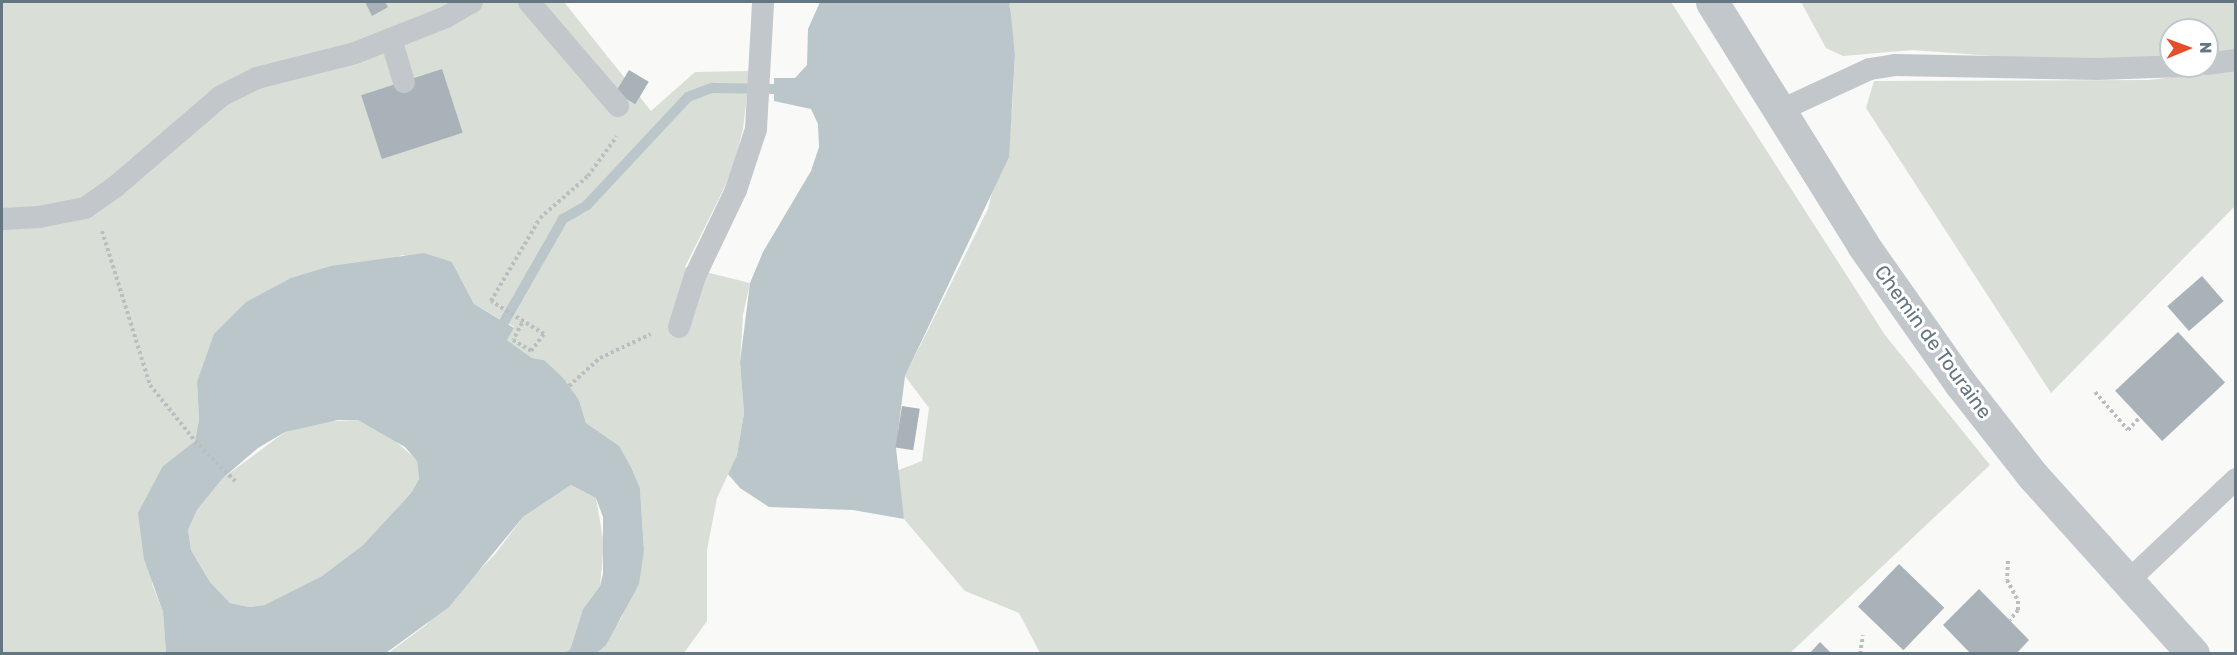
<!DOCTYPE html>
<html>
<head>
<meta charset="utf-8">
<style>
  body { margin:0 }
  #map { position:relative; width:2237px; height:655px; overflow:hidden; background:#f9f9f7; font-family:Rubik,sans-serif }
  div>[style] { position:absolute }
  [style*='--x'] { left:calc(var(--x)*1px); top:calc(var(--y)*1px); width:calc(var(--w)*1px); rotate:calc(var(--a)*1deg) }
  .green>* { inset:0; background:#d9ded6 }
  .water>* { inset:0; background:#bac6ca }
  .stream>* { height:10px; margin:-5px; padding:0 5px; transform-origin:5px; border-radius:5px; background:#bac6ca }
  .building>* { inset:0; background:#a9b2b8; transform-origin:0 0 }
  .path>* { height:4px; margin-top:-2px; transform-origin:0; background:repeating-linear-gradient(90deg,#babec1 0 3px,transparent 0 6px) }
  .service>* { height:22px; margin:-11px; padding:0 11px; transform-origin:11px; border-radius:11px; background:#c2c7cb }
  .tertiary>* { height:33px; margin:-16.5px; padding:0 16.5px; transform-origin:16.5px; border-radius:16.5px; background:#c2c7cb }
  span { translate:-50% -50%; white-space:nowrap; text-align:center; line-height:1.15; -webkit-text-stroke:6px #fff; paint-order:stroke }
  .street-label { font-size:20px; color:#647682 }
  .frame { position:absolute; inset:0; border:3px solid #647682; pointer-events:none }
  .north { position:absolute; left:2159px; top:18px; width:60px; height:60px; box-sizing:border-box; background:#fff; border:2px solid #c1c8cd; border-radius:50%; rotate:89deg; font-size:16px; font-weight:700; line-height:24px; text-align:center; color:#647682 }
  .north::after { content:''; display:block; margin:auto; width:21px; height:27px; background:#e54d2b; clip-path:polygon(50% 0,100% 100%,50% 72%,0 100%) }
</style>
</head>
<body>
<div id="map">
  <div class="green">
    <div style="clip-path:polygon(2px 2px,564px 2px,651px 111px,695px 72px,750px 71px,743px 129px,732px 172px,685px 267px,750px 283px,743px 315px,740px 362px,744px 413px,737px 455px,717px 498px,707px 550px,707px 621px,684px 653px,597px 653px,622px 617px,644px 550px,640px 488px,631px 467px,619px 447px,586px 423px,579px 400px,544px 360px,532px 358px,507px 340px,514px 327px,474px 304px,452px 262px,403px 255px,246px 302px,231px 318px,197px 382px,199px 420px,195px 441px,163px 466px,152px 584px,163px 612px,166px 653px,2px 653px)"></div>
    <div style="clip-path:polygon(1009px 2px,1671px 2px,1885px 335px,1990px 465px,1789px 654px,1040px 653px,1019px 613px,965px 591px,904px 519px,896px 471px,922px 461px,929px 408px,905px 376px,988px 209px,1012px 112px,1015px 55px)"></div>
    <div style="clip-path:polygon(1801px 2px,2235px 2px,2235px 50px,2207px 56px,2207px 30px,2171px 30px,2171px 59px,2048px 60px,1912px 50px,1843px 56px,1826px 48px)"></div>
    <div style="clip-path:polygon(2235px 69px,2235px 206px,2051px 393px,1866px 108px,1874px 81px,2149px 80px)"></div>
    <div style="clip-path:polygon(358px 420px,387px 434px,417px 460px,419px 479px,411px 493px,363px 545px,322px 576px,266px 605px,249px 607px,230px 603px,210px 582px,191px 550px,188px 530px,197px 510px,223px 478px,285px 432px,314px 422px)"></div>
    <div style="clip-path:polygon(571px 485px,596px 498px,604px 544px,600px 586px,583px 609px,570px 650px,563px 654px,387px 654px,426px 625px,496px 553px,523px 517px)"></div>
  </div>
  <div class="water">
    <div style="clip-path:polygon(820px 2px,1009px 2px,1011px 15px,1015px 55px,1009px 157px,905px 376px,896px 448px,904px 519px,853px 510px,769px 507px,740px 488px,728px 474px,737px 455px,744px 413px,740px 362px,750px 283px,763px 252px,811px 171px,819px 147px,818px 124px,811px 109px,774px 101px,774px 78px,795px 78px,807px 65px,808px 29px)"></div>
    <div style="clip-path:polygon(evenodd,424px 253px,452px 262px,474px 304px,514px 328px,507px 340px,532px 358px,544px 360px,563px 378px,579px 400px,586px 423px,619px 446px,631px 467px,640px 488px,644px 550px,639px 584px,606px 645px,597px 653px,563px 653px,570px 650px,583px 609px,600px 586px,603px 574px,603px 517px,596px 498px,571px 485px,523px 517px,449px 607px,386px 653px,166px 653px,163px 612px,144px 559px,138px 513px,163px 466px,195px 441px,199px 420px,197px 382px,214px 334px,246px 302px,291px 278px,331px 266px,424px 253px,338px 420px,358px 420px,405px 447px,417px 461px,419px 479px,411px 493px,363px 545px,322px 576px,265px 605px,249px 607px,230px 603px,210px 582px,191px 550px,188px 530px,197px 510px,223px 478px,258px 448px,285px 432px,338px 420px)"></div>
  </div>
  <div class="stream">
    <div style="--x:504;--y:322;--w:119;--a:-60.2"></div>
    <div style="--x:563;--y:219;--w:28;--a:-30"></div>
    <div style="--x:587;--y:205;--w:148;--a:-46.9"></div>
    <div style="--x:688;--y:97;--w:26;--a:-21"></div>
    <div style="--x:712;--y:88;--w:62;--a:0.9"></div>
  </div>
  <div class="building">
    <div style="clip-path:polygon(365px 2px,385px 2px,388px 7px,372px 16px)"></div>
    <div style="left:442px;top:69px;width:67px;height:85px;rotate:72deg"></div>
    <div style="left:629px;top:70px;width:23px;height:26px;rotate:31deg"></div>
    <div style="left:2202px;top:276px;width:33px;height:46px;rotate:49deg"></div>
    <div style="left:2178px;top:332px;width:69px;height:86px;rotate:47deg"></div>
    <div style="left:902px;top:406px;width:18px;height:42px;rotate:9deg"></div>
    <div style="left:1899px;top:564px;width:63px;height:59px;rotate:44deg"></div>
    <div style="clip-path:polygon(1979px 589px,2029px 640px,2016px 654px,1971px 654px,1943px 625px)"></div>
    <div style="clip-path:polygon(1820px 642px,1832px 654px,1809px 654px)"></div>
  </div>
  <div class="path">
    <div style="--x:102;--y:231;--w:161;--a:72.7"></div>
    <div style="--x:150;--y:385;--w:72;--a:51.2"></div>
    <div style="--x:195;--y:441;--w:58;--a:45"></div>
    <div style="--x:522;--y:323;--w:19;--a:118"></div>
    <div style="--x:513;--y:340;--w:21;--a:31"></div>
    <div style="--x:531;--y:351;--w:21;--a:-53"></div>
    <div style="--x:544;--y:334;--w:62;--a:-148.1"></div>
    <div style="--x:491;--y:301;--w:96;--a:-59.4"></div>
    <div style="--x:540;--y:218;--w:64;--a:-41.2"></div>
    <div style="--x:588;--y:176;--w:49;--a:-54.1"></div>
    <div style="--x:569;--y:386;--w:42;--a:-42.1"></div>
    <div style="--x:600;--y:358;--w:56;--a:-25.2"></div>
    <div style="--x:2095;--y:392;--w:50;--a:49"></div>
    <div style="--x:2128;--y:430;--w:18;--a:-47"></div>
    <div style="--x:2008;--y:561;--w:19;--a:93"></div>
    <div style="--x:2007;--y:580;--w:24;--a:62"></div>
    <div style="--x:2018;--y:601;--w:9;--a:90"></div>
    <div style="--x:2018;--y:610;--w:13;--a:129"></div>
    <div style="--x:1860;--y:654;--w:19;--a:-81"></div>
  </div>
  <div class="service">
    <div style="--x:529;--y:2;--w:137;--a:49.4"></div>
    <div style="--x:391;--y:39;--w:45;--a:73.2"></div>
    <div style="--x:2207;--y:64;--w:29;--a:-8"></div>
    <div style="--x:1779;--y:111;--w:100;--a:-24.8"></div>
    <div style="--x:1870;--y:69;--w:25;--a:-9"></div>
    <div style="--x:1895;--y:65;--w:203;--a:1.1"></div>
    <div style="--x:2098;--y:69;--w:85;--a:-2"></div>
    <div style="--x:2;--y:219;--w:37;--a:-3"></div>
    <div style="--x:39;--y:217;--w:47;--a:-11.1"></div>
    <div style="--x:85;--y:208;--w:37;--a:-35"></div>
    <div style="--x:115;--y:187;--w:140;--a:-40.6"></div>
    <div style="--x:221;--y:96;--w:40;--a:-26.6"></div>
    <div style="--x:257;--y:78;--w:101;--a:-14.3"></div>
    <div style="--x:355;--y:53;--w:98;--a:-21.6"></div>
    <div style="--x:446;--y:17;--w:30;--a:-30"></div>
    <div style="--x:679;--y:327;--w:53;--a:-72.6"></div>
    <div style="--x:695;--y:276;--w:95;--a:-64.5"></div>
    <div style="--x:736;--y:190;--w:64;--a:-71.8"></div>
    <div style="--x:756;--y:129;--w:127;--a:-86.8"></div>
    <div style="--x:2127;--y:582;--w:150;--a:-43.4"></div>
  </div>
  <div class="tertiary">
    <div style="--x:1712;--y:2;--w:286;--a:58.1"></div>
    <div style="--x:1863;--y:245;--w:169;--a:54.9"></div>
    <div style="--x:1960;--y:383;--w:118;--a:51.9"></div>
    <div style="--x:2033;--y:476;--w:239;--a:48"></div>
  </div>
  <div class="street-label">
    <span style="left:1933px;top:342px;rotate:54deg">Chemin de Touraine</span>
  </div>
  <div class="frame"></div>
  <div class="north">N</div>
</div>
</body>
</html>
